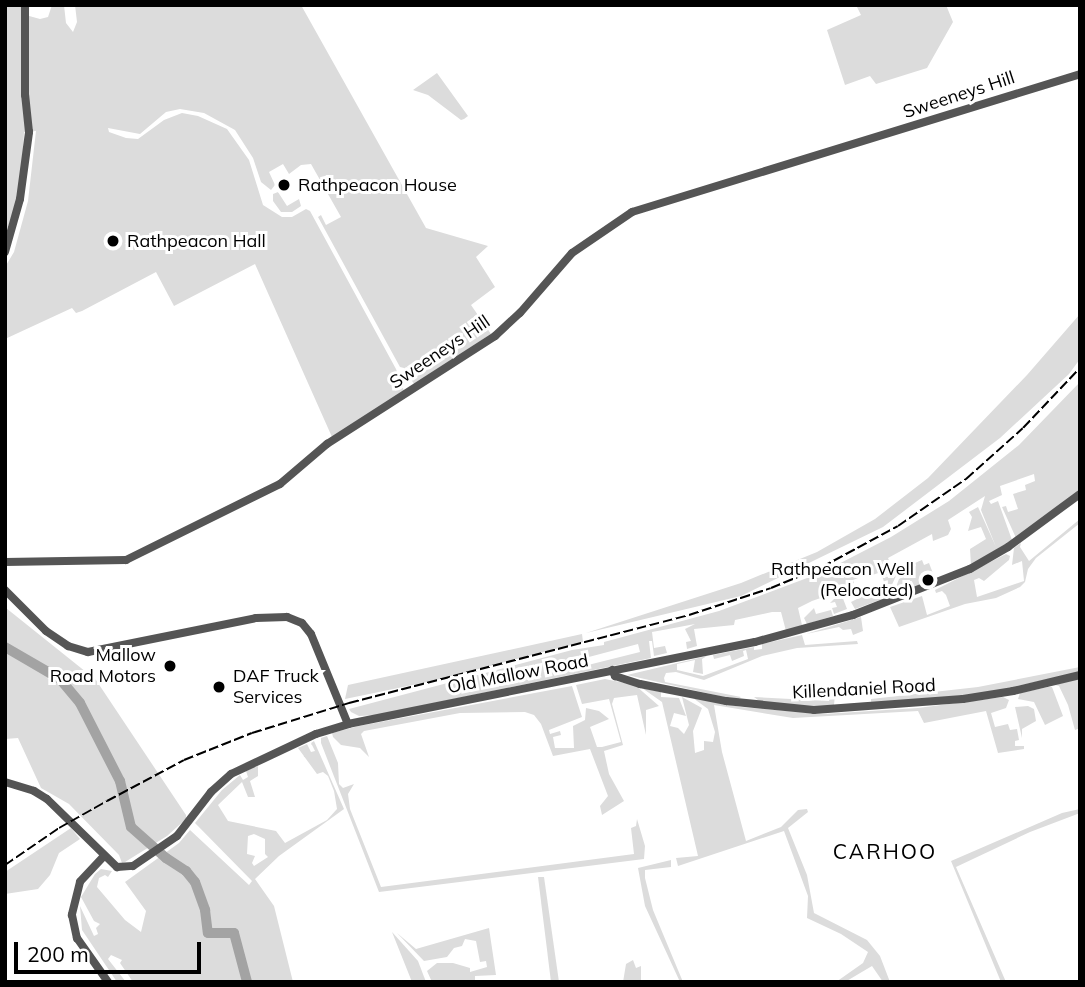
<!DOCTYPE html>
<html>
<head>
<meta charset="utf-8">
<style>
  body { margin:0 }
  #map { position:relative; width:1085px; height:987px; overflow:hidden; background:#fff; font-family:Mulish,sans-serif }
  div>[style] { position:absolute }
  [style*='--x'] { left:calc(var(--x)*1px); top:calc(var(--y)*1px); width:calc(var(--w)*1px); rotate:calc(var(--a)*1deg) }
  .green>* { inset:0; background:#dcdcdc }
  .river>* { height:10px; margin:-5px; padding:0 5px; transform-origin:5px; border-radius:5px; background:#a3a3a3 }
  .minor>* { height:8px; margin:-4px; padding:0 4px; transform-origin:4px; border-radius:4px; background:#555 }
  .rail>* { height:2px; margin-top:-1px; transform-origin:0; background:repeating-linear-gradient(90deg,#000 0 10px,transparent 0 13.5px) }
  .dots>* { width:19px; height:19px; translate:-50% -50%; box-sizing:border-box; border:4px solid #fff; border-radius:50% }
  span { translate:-50% -50%; white-space:nowrap; text-align:center; line-height:1.15; -webkit-text-stroke:6px #fff; paint-order:stroke }
  .street-label { font-size:18px; color:#000 }
  .poi-label { font-size:18px; color:#000 }
  .left { translate:0 -50%; text-align:left }
  .right { translate:-100% -50%; text-align:right }
  .quarter-label { font-size:21px; color:#000; letter-spacing:2px }
  .frame { position:absolute; inset:0; border:7px solid #000; pointer-events:none }
  .scale { position:absolute; left:14px; top:942px; width:187px; height:32px; box-sizing:border-box; border:4px solid #000; border-top:0; padding-left:9px; font-size:21px; line-height:24px; white-space:nowrap; color:#000; -webkit-text-stroke:5px #fff; paint-order:stroke }
</style>
</head>
<body>
<div id="map">
  <div class="green">
    <div style="clip-path:polygon(5px 5px,22px 5px,22px 14px,40px 19px,48px 17px,52px 5px,64px 5px,66px 23px,73px 32px,77px 22px,75px 5px,301px 5px,426px 228px,488px 246px,476px 257px,495px 287px,471px 305px,491px 334px,414px 384px,404px 368px,400px 367px,318px 217px,321px 215px,326px 225px,341px 217px,311px 164px,301px 165px,289px 174px,283px 164px,269px 172px,275px 185px,271px 190px,261px 182px,253px 158px,235px 130px,204px 113px,180px 109px,166px 112px,140px 134px,108px 128px,109px 132px,126px 138px,138px 139px,164px 120px,182px 113px,198px 116px,227px 129px,249px 160px,263px 205px,282px 217px,292px 217px,306px 209px,310px 211px,396px 369px,404px 391px,332px 437px,255px 264px,174px 306px,156px 272px,82px 311px,76px 313px,72px 308px,5px 339px,5px 267px,14px 252px,28px 201px,36px 131px,24px 132px,22px 174px,15px 209px,5px 234px)"></div>
    <div style="clip-path:polygon(856px 5px,946px 5px,953px 22px,927px 68px,876px 84px,870px 76px,845px 85px,827px 30px,861px 15px)"></div>
    <div style="clip-path:polygon(437px 73px,468px 116px,464px 119px,461px 120px,428px 95px,413px 90px)"></div>
    <div style="clip-path:polygon(278px 192px,287px 206px,299px 199px,301px 206px,292px 212px,281px 212px,273px 201px,273px 194px)"></div>
    <div style="clip-path:polygon(1080px 314px,1080px 359px,1069px 374px,1000px 438px,883px 527px,741px 596px,586px 633px,741px 583px,817px 552px,875px 519px,928px 478px,1027px 375px)"></div>
    <div style="clip-path:polygon(evenodd,1080px 382px,1080px 491px,1016px 538px,1002px 507px,1006px 506px,1008px 512px,1018px 509px,1013px 494px,1026px 490px,1025px 485px,1035px 481px,1034px 474px,1000px 486px,1002px 495px,989px 501px,991px 504px,998px 501px,1012px 540px,971px 565px,970px 549px,986px 539px,981px 527px,968px 531px,972px 517px,969px 512px,978px 507px,996px 547px,981px 510px,985px 496px,948px 520px,951px 529px,948px 535px,933px 541px,932px 534px,888px 558px,896px 576px,889px 591px,882px 588px,884px 582px,881px 572px,864px 578px,859px 570px,855px 572px,858px 578px,853px 580px,854px 583px,839px 588px,847px 609px,834px 614px,832px 608px,837px 607px,835px 602px,830px 603px,835px 598px,832px 594px,812px 601px,798px 608px,802px 625px,786px 631px,781px 612px,772px 612px,735px 620px,734px 625px,694px 629px,697px 646px,687px 649px,686px 642px,691px 641px,685px 629px,695px 624px,674px 628px,652px 632px,654px 648px,665px 646px,667px 653px,654px 656px,652px 641px,649px 641px,651px 658px,377px 715px,359px 716px,351px 712px,349px 709px,572px 650px,604px 645px,604px 642px,719px 611px,823px 572px,891px 537px,949px 501px,1019px 445px,1080px 382px,638px 644px,640px 652px,588px 665px,585px 658px,638px 644px)"></div>
    <div style="clip-path:polygon(1080px 519px,1080px 523px,1036px 558px,1028px 569px,1025px 582px,1020px 587px,996px 598px,965px 604px,899px 627px,890px 607px,922px 596px,927px 615px,950px 606px,946px 595px,942px 591px,936px 593px,935px 590px,1006px 554px,1010px 556px,1009px 560px,984px 581px,979px 578px,974px 580px,977px 597px,1024px 581px,1022px 561px,1012px 565px,1014px 548px,1021px 543px,1020px 547px,1029px 561px)"></div>
    <div style="clip-path:polygon(922px 560px,924px 565px,929px 563px,936px 581px,896px 596px,893px 595px,899px 579px,910px 573px,909px 569px,916px 566px,915px 563px)"></div>
    <div style="clip-path:polygon(871px 587px,878px 597px,888px 597px,855px 609px,851px 602px,865px 595px,862px 589px)"></div>
    <div style="clip-path:polygon(6px 608px,96px 680px,186px 815px,186px 819px,167px 836px,125px 862px,122px 863px,119px 855px,69px 804px,41px 788px,18px 738px,5px 739px)"></div>
    <div style="clip-path:polygon(814px 608px,816px 614px,831px 610px,833px 616px,807px 624px,804px 618px)"></div>
    <div style="clip-path:polygon(861px 617px,863px 631px,853px 635px,851px 629px,843px 630px,839px 627px,806px 634px)"></div>
    <div style="clip-path:polygon(582px 634px,583px 642px,432px 681px,345px 699px,348px 685px)"></div>
    <div style="clip-path:polygon(802px 635px,805px 645px,857px 641px,858px 644px,797px 648px,762px 656px,704px 680px,676px 672px,666px 673px,664px 678px,665px 682px,741px 697px,737px 700px,627px 675px,707px 656px,702px 659px,703px 674px,693px 672px,695px 660px,677px 664px,677px 670px,703px 676px,748px 659px,746px 650px,743px 651px,744px 656px,732px 661px,730px 655px,714px 659px,713px 655px,754px 647px,754px 650px,762px 649px,762px 644px)"></div>
    <div style="clip-path:polygon(1080px 667px,1080px 672px,982px 694px,833px 708px,762px 703px,754px 697px,829px 701px,831px 694px,835px 694px,834px 705px,871px 702px,871px 699px,978px 687px)"></div>
    <div style="clip-path:polygon(1080px 678px,1080px 728px,1075px 730px,1068px 705px,1059px 686px,1055px 685px)"></div>
    <div style="clip-path:polygon(605px 679px,635px 685px,659px 706px,646px 710px,646px 735px,637px 695px,614px 698px,612px 704px,623px 745px,604px 751px,609px 774px,624px 801px,602px 815px,600px 806px,608px 796px,590px 749px,553px 756px,541px 724px,534px 715px,525px 712px,460px 713px,364px 731px,361px 734px,369px 757px,360px 748px,341px 745px,333px 737px,332px 733px,359px 726px,572px 686px,582px 717px,549px 730px,550px 734px,560px 731px,561px 735px,553px 737px,555px 748px,574px 748px,573px 726px,585px 720px,586px 708px,599px 711px,609px 719px,590px 727px,597px 747px,602px 747px,621px 742px,609px 699px,582px 704px,576px 685px)"></div>
    <div style="clip-path:polygon(1048px 687px,1052px 687px,1063px 716px,1045px 725px,1034px 702px,1018px 699px,1020px 693px)"></div>
    <div style="clip-path:polygon(642px 688px,661px 692px,661px 697px,679px 698px,686px 716px,674px 713px,670px 726px,678px 728px,684px 734px,689px 725px,682px 697px,702px 708px,693px 731px,695px 753px,704px 750px,704px 741px,713px 742px,715px 732px,708px 709px,693px 698px,741px 707px,823px 714px,918px 708px,1003px 697px,1009px 700px,1006px 708px,991px 713px,995px 727px,1008px 724px,1010px 730px,1017px 729px,1019px 740px,1015px 741px,1015px 746px,1024px 746px,1024px 749px,998px 753px,986px 711px,924px 723px,918px 711px,793px 718px,714px 705px,722px 752px,746px 841px,781px 827px,798px 810px,807px 809px,808px 812px,788px 828px,807px 875px,814px 913px,867px 940px,880px 956px,890px 982px,883px 982px,872px 966px,845px 982px,836px 982px,863px 963px,868px 952px,841px 934px,807px 918px,808px 896px,784px 831px,678px 866px,676px 858px,698px 856px,662px 702px)"></div>
    <div style="clip-path:polygon(1028px 706px,1034px 709px,1036px 721px,1022px 729px,1022px 738px,1015px 707px)"></div>
    <div style="clip-path:polygon(327px 736px,338px 763px,339px 784px,343px 788px,354px 784px,348px 794px,350px 809px,381px 887px,634px 854px,631px 828px,636px 826px,637px 819px,645px 846px,644px 859px,379px 892px,321px 743px,321px 738px)"></div>
    <div style="clip-path:polygon(evenodd,314px 741px,344px 809px,279px 856px,255px 879px,274px 906px,293px 982px,133px 982px,120px 963px,122px 960px,111px 955px,108px 959px,126px 982px,117px 982px,82px 930px,80px 906px,94px 936px,98px 934px,96px 928px,100px 924px,94px 921px,81px 897px,95px 874px,101px 869px,112px 871px,108px 877px,105px 875px,99px 878px,97px 887px,125px 920px,141px 932px,146px 911px,125px 882px,179px 843px,190px 830px,249px 885px,252px 881px,195px 823px,222px 790px,240px 775px,243px 780px,248px 777px,246px 771px,258px 766px,258px 776px,250px 781px,255px 797px,248px 797px,242px 782px,218px 805px,228px 821px,276px 831px,285px 843px,327px 820px,337px 809px,334px 791px,328px 776px,323px 772px,317px 774px,298px 748px,307px 744px,311px 752px,315px 751px,311px 743px,314px 741px,254px 834px,265px 839px,265px 854px,268px 857px,254px 866px,252px 863px,255px 856px,247px 854px,248px 836px,254px 834px)"></div>
    <div style="clip-path:polygon(1080px 809px,1080px 813px,1030px 832px,956px 867px,1006px 982px,1001px 982px,951px 861px,1062px 813px)"></div>
    <div style="clip-path:polygon(71px 828px,80px 839px,59px 853px,50px 875px,38px 889px,5px 894px,5px 872px)"></div>
    <div style="clip-path:polygon(671px 860px,671px 867px,645px 870px,645px 878px,653px 910px,683px 982px,680px 982px,645px 906px,638px 868px)"></div>
    <div style="clip-path:polygon(538px 877px,544px 877px,559px 982px,551px 982px)"></div>
    <div style="clip-path:polygon(489px 928px,496px 975px,475px 976px,475px 982px,432px 982px,427px 971px,437px 963px,453px 963px,470px 968px,470px 972px,487px 967px,486px 961px,480px 962px,476px 941px,465px 939px,462px 946px,454px 948px,447px 957px,424px 961px,397px 933px,416px 949px)"></div>
    <div style="clip-path:polygon(392px 932px,418px 961px,426px 982px,412px 982px)"></div>
    <div style="clip-path:polygon(633px 960px,636px 968px,641px 966px,641px 982px,623px 982px,626px 964px)"></div>
  </div>
  <div class="river">
    <div style="--x:5;--y:647;--w:64;--a:30.2"></div>
    <div style="--x:60;--y:679;--w:31;--a:50"></div>
    <div style="--x:80;--y:703;--w:88;--a:62.9"></div>
    <div style="--x:120;--y:781;--w:47;--a:76.6"></div>
    <div style="--x:131;--y:827;--w:47;--a:41.5"></div>
    <div style="--x:166;--y:858;--w:24;--a:33"></div>
    <div style="--x:186;--y:871;--w:14;--a:51"></div>
    <div style="--x:195;--y:882;--w:30;--a:70"></div>
    <div style="--x:205;--y:910;--w:23;--a:83"></div>
    <div style="--x:208;--y:933;--w:26;--a:0"></div>
    <div style="--x:234;--y:933;--w:51;--a:75.1"></div>
  </div>
  <div class="minor">
    <div style="--x:5;--y:252;--w:55;--a:-74.2"></div>
    <div style="--x:20;--y:199;--w:68;--a:-82.3"></div>
    <div style="--x:29;--y:132;--w:37;--a:-96"></div>
    <div style="--x:25;--y:95;--w:90;--a:-90"></div>
    <div style="--x:5;--y:562;--w:121;--a:-0.9"></div>
    <div style="--x:126;--y:560;--w:172;--a:-26.3"></div>
    <div style="--x:280;--y:484;--w:62;--a:-40.4"></div>
    <div style="--x:327;--y:444;--w:200;--a:-32.7"></div>
    <div style="--x:495;--y:336;--w:34;--a:-43"></div>
    <div style="--x:520;--y:313;--w:79;--a:-49.1"></div>
    <div style="--x:572;--y:253;--w:73;--a:-34.3"></div>
    <div style="--x:632;--y:212;--w:469;--a:-17.1"></div>
    <div style="--x:5;--y:590;--w:58;--a:45"></div>
    <div style="--x:46;--y:631;--w:27;--a:34"></div>
    <div style="--x:68;--y:646;--w:21;--a:17"></div>
    <div style="--x:88;--y:652;--w:171;--a:-11.4"></div>
    <div style="--x:256;--y:618;--w:31;--a:-2"></div>
    <div style="--x:287;--y:617;--w:16;--a:22"></div>
    <div style="--x:302;--y:623;--w:14;--a:51"></div>
    <div style="--x:311;--y:634;--w:97;--a:67.7"></div>
    <div style="--x:612;--y:670;--w:7;--a:63"></div>
    <div style="--x:615;--y:676;--w:26;--a:18"></div>
    <div style="--x:640;--y:684;--w:88;--a:11.2"></div>
    <div style="--x:726;--y:701;--w:88;--a:5.8"></div>
    <div style="--x:814;--y:710;--w:149;--a:-4.2"></div>
    <div style="--x:963;--y:699;--w:51;--a:-9.1"></div>
    <div style="--x:1013;--y:691;--w:69;--a:-13.4"></div>
    <div style="--x:5;--y:782;--w:30;--a:17"></div>
    <div style="--x:34;--y:791;--w:15;--a:32"></div>
    <div style="--x:47;--y:799;--w:98;--a:44.2"></div>
    <div style="--x:117;--y:867;--w:16;--a:-4"></div>
    <div style="--x:133;--y:866;--w:53;--a:-34.3"></div>
    <div style="--x:177;--y:836;--w:56;--a:-52.3"></div>
    <div style="--x:211;--y:792;--w:27;--a:-42"></div>
    <div style="--x:231;--y:774;--w:94;--a:-25.2"></div>
    <div style="--x:316;--y:734;--w:34;--a:-17"></div>
    <div style="--x:348;--y:724;--w:415;--a:-11.4"></div>
    <div style="--x:755;--y:642;--w:102;--a:-15.4"></div>
    <div style="--x:853;--y:615;--w:126;--a:-21.5"></div>
    <div style="--x:970;--y:569;--w:44;--a:-30.1"></div>
    <div style="--x:1008;--y:547;--w:89;--a:-36.4"></div>
    <div style="--x:104;--y:856;--w:35;--a:133"></div>
    <div style="--x:80;--y:882;--w:34;--a:104"></div>
    <div style="--x:72;--y:915;--w:24;--a:78"></div>
    <div style="--x:77;--y:938;--w:54;--a:54.8"></div>
  </div>
  <div class="rail">
    <div style="--x:5;--y:865;--w:65;--a:-34.4"></div>
    <div style="--x:59;--y:828;--w:55;--a:-29.4"></div>
    <div style="--x:107;--y:801;--w:87;--a:-28"></div>
    <div style="--x:184;--y:760;--w:73;--a:-21.7"></div>
    <div style="--x:252;--y:733;--w:102;--a:-17.2"></div>
    <div style="--x:349;--y:703;--w:351;--a:-14.5"></div>
    <div style="--x:689;--y:615;--w:86;--a:-18.2"></div>
    <div style="--x:771;--y:588;--w:55;--a:-22.4"></div>
    <div style="--x:822;--y:567;--w:86;--a:-28.3"></div>
    <div style="--x:898;--y:526;--w:83;--a:-34.7"></div>
    <div style="--x:966;--y:479;--w:76;--a:-41.8"></div>
    <div style="--x:1023;--y:428;--w:83;--a:-46.5"></div>
  </div>
  <div class="dots">
    <div style="left:284px;top:185px;background:#000"></div>
    <div style="left:113px;top:241px;background:#000"></div>
    <div style="left:928px;top:580px;background:#000"></div>
    <div style="left:170px;top:666px;background:#000"></div>
    <div style="left:219px;top:687px;background:#000"></div>
  </div>
  <div class="street-label">
    <span style="left:959px;top:95px;rotate:-18deg">Sweeneys Hill</span>
    <span style="left:440px;top:352px;rotate:-34deg">Sweeneys Hill</span>
    <span style="left:518px;top:674px;rotate:-11deg">Old Mallow Road</span>
    <span style="left:864px;top:689px;rotate:-3deg">Killendaniel Road</span>
  </div>
  <div class="poi-label">
    <span class="left" style="left:298px;top:185px">Rathpeacon House</span>
    <span class="left" style="left:127px;top:241px">Rathpeacon Hall</span>
    <span class="right" style="left:914px;top:580px">Rathpeacon Well<br>(Relocated)</span>
    <span class="right" style="left:156px;top:666px">Mallow<br>Road Motors</span>
    <span class="left" style="left:233px;top:687px">DAF Truck<br>Services</span>
  </div>
  <div class="quarter-label">
    <span style="left:885px;top:851px">CARHOO</span>
  </div>
  <div class="frame"></div>
  <div class="scale">200 m</div>
</div>
</body>
</html>
